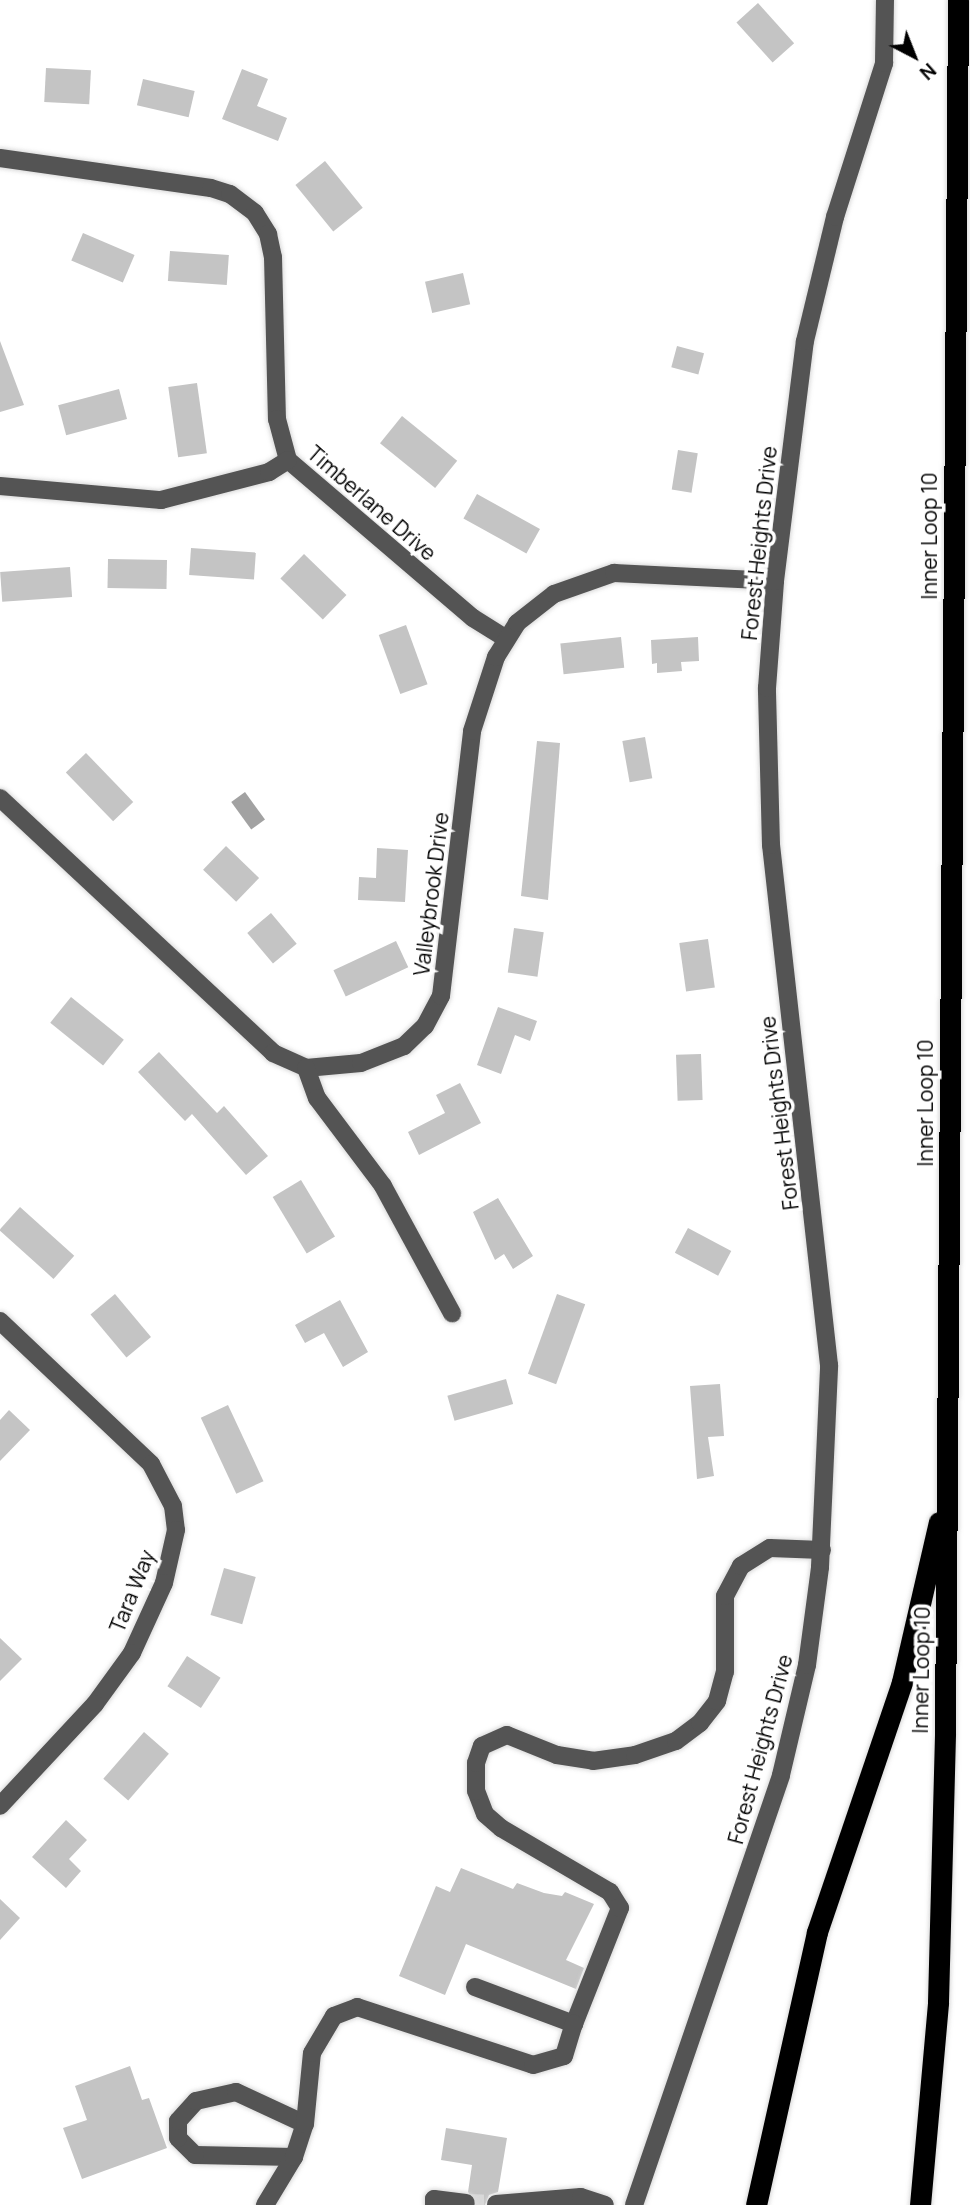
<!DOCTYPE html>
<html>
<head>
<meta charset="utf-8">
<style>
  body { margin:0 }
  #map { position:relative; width:970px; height:2205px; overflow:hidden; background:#fff; font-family:Manrope,sans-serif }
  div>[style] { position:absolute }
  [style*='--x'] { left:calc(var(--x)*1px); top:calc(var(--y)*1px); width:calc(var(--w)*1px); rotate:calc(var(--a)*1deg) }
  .water>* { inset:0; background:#a2a2a2; transform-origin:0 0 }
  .building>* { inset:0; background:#c4c4c4; transform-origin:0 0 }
  .minor-tunnel>* { height:18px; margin-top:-9px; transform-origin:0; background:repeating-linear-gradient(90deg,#d9d9d9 0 18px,transparent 0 27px) }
  .roads { filter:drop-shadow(0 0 2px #dbdbdb) drop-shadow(0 0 2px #dbdbdb) }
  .minor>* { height:18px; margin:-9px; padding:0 9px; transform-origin:9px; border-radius:9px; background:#545454 }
  .highway>* { height:21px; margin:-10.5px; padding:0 10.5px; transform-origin:10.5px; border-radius:10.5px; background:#000 }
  span { translate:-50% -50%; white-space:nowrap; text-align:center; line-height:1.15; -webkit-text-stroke:7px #fff; paint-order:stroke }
  .street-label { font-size:21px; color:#000 }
  .north { position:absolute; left:879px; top:21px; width:70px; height:70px; -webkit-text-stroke:5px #fff; paint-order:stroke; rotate:138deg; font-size:19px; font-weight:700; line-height:28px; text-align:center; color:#000 }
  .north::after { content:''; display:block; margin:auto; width:24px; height:32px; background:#000; clip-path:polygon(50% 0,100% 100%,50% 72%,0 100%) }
</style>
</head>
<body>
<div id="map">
  <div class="water">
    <div style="left:245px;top:792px;width:34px;height:17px;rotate:54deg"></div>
  </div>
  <div class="building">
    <div style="left:758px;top:3px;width:54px;height:29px;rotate:48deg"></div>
    <div style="left:46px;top:68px;width:45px;height:34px;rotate:3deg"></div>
    <div style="clip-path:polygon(242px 69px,268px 79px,257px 106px,287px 118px,278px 141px,222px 119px)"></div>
    <div style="left:143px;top:79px;width:53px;height:27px;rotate:13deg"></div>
    <div style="left:325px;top:161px;width:60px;height:38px;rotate:51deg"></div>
    <div style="left:83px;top:233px;width:56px;height:30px;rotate:23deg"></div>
    <div style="left:170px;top:251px;width:59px;height:30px;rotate:4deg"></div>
    <div style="left:463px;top:273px;width:32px;height:39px;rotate:77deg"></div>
    <div style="clip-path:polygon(0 341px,24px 405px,0 412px)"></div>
    <div style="left:677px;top:346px;width:28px;height:22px;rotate:15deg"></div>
    <div style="left:197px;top:383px;width:71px;height:29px;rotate:82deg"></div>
    <div style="left:119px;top:389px;width:31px;height:63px;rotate:75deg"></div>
    <div style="left:402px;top:416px;width:71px;height:35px;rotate:39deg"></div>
    <div style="left:678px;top:450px;width:20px;height:40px;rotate:9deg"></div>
    <div style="left:477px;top:494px;width:72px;height:28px;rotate:29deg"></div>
    <div style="left:191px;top:548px;width:65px;height:27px;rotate:4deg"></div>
    <div style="left:304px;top:554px;width:59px;height:34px;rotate:44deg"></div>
    <div style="left:108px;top:559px;width:59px;height:29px;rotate:1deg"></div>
    <div style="left:70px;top:567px;width:30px;height:70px;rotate:86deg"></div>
    <div style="left:406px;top:625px;width:63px;height:29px;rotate:70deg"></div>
    <div style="left:621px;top:637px;width:31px;height:61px;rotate:84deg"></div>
    <div style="clip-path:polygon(698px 637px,699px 661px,681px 662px,682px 671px,657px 673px,657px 663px,652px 664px,651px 640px)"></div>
    <div style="left:645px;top:737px;width:42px;height:23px;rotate:80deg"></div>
    <div style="clip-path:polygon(537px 741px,560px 743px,548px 900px,521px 896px)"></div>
    <div style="left:86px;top:753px;width:68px;height:28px;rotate:46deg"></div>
    <div style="left:226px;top:846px;width:46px;height:33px;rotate:44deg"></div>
    <div style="clip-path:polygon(377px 848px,408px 850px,405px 902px,358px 900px,359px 877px,376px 878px)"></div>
    <div style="left:271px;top:913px;width:40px;height:31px;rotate:50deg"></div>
    <div style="left:514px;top:928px;width:30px;height:45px;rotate:8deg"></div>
    <div style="left:708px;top:939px;width:49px;height:29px;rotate:82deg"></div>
    <div style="left:396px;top:941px;width:29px;height:69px;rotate:65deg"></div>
    <div style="left:71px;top:997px;width:68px;height:33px;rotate:39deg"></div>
    <div style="clip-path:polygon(498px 1007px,537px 1021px,530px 1041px,515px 1035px,501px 1074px,477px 1065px)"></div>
    <div style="clip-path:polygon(159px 1052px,217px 1113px,224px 1106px,268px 1156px,246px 1175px,192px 1114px,185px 1121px,138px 1072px)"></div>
    <div style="left:701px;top:1054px;width:46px;height:25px;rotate:88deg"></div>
    <div style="clip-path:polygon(460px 1083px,481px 1123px,419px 1155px,408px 1132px,445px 1113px,436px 1095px)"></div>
    <div style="left:301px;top:1180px;width:66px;height:33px;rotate:59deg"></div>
    <div style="clip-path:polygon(498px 1198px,533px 1256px,513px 1269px,504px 1254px,495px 1260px,473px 1212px)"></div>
    <div style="left:20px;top:1207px;width:73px;height:31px;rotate:42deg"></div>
    <div style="left:688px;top:1228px;width:49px;height:28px;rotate:28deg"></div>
    <div style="left:115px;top:1294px;width:56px;height:32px;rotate:50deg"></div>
    <div style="left:557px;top:1294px;width:30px;height:85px;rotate:20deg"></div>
    <div style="clip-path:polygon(340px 1300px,368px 1352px,343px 1367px,324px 1333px,305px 1343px,295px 1325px)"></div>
    <div style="left:506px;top:1379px;width:26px;height:61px;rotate:74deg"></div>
    <div style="clip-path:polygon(720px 1384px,724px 1436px,708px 1437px,714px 1476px,697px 1479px,690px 1386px)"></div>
    <div style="left:228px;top:1405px;width:84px;height:30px;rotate:65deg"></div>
    <div style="clip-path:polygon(9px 1410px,30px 1430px,0 1461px,0 1420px)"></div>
    <div style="left:224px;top:1568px;width:33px;height:49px;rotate:16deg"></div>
    <div style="clip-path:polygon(0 1638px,22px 1659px,0 1681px)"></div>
    <div style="left:187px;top:1656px;width:40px;height:36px;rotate:33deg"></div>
    <div style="left:144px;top:1732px;width:33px;height:62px;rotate:41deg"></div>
    <div style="clip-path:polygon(66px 1820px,87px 1840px,69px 1859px,81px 1871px,66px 1888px,32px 1857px)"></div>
    <div style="clip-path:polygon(461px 1868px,513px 1889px,517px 1883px,544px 1893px,562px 1896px,565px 1892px,594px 1904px,566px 1960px,584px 1968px,576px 1989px,466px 1944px,445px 1995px,399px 1976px,436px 1886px,450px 1892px)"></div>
    <div style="clip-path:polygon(0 1899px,20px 1918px,0 1940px)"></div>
    <div style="clip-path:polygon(130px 2066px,142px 2100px,149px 2098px,167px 2148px,82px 2179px,63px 2128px,87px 2120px,75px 2086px)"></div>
    <div style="clip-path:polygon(446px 2128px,507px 2138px,498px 2192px,489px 2195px,485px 2205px,477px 2205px,468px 2192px,472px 2165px,441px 2160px)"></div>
  </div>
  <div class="minor-tunnel">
    <div style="--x:466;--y:2203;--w:30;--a:2"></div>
  </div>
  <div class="roads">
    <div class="minor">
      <div style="--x:0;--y:158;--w:213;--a:8.1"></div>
      <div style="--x:211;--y:188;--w:20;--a:18"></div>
      <div style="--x:230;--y:194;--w:31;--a:37"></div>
      <div style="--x:255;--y:213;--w:25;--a:58"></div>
      <div style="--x:268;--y:234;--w:24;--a:78"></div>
      <div style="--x:273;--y:257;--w:162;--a:88.6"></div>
      <div style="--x:277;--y:419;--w:42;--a:75"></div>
      <div style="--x:288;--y:460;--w:243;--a:40.5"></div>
      <div style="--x:473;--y:618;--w:39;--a:32"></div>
      <div style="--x:0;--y:486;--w:162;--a:5"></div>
      <div style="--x:161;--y:500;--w:112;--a:-14.5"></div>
      <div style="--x:269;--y:472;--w:22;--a:-32"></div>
      <div style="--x:0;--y:798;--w:374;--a:43"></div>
      <div style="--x:273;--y:1053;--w:36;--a:24"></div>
      <div style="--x:306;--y:1068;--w:55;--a:-5.2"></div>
      <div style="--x:361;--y:1063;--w:46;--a:-21.6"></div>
      <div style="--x:404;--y:1046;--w:29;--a:-44"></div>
      <div style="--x:425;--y:1026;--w:34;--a:-62"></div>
      <div style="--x:441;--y:996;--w:267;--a:-83.3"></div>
      <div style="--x:472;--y:731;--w:78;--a:-72"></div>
      <div style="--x:496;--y:657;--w:40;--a:-58"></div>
      <div style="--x:517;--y:623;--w:47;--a:-38.1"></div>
      <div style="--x:554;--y:594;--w:64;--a:-19.3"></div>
      <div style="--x:614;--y:573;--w:161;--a:2.8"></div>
      <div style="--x:306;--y:1068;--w:32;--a:70"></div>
      <div style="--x:317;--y:1098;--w:110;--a:53.1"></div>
      <div style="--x:383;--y:1186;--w:145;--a:61.5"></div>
      <div style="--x:0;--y:1321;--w:208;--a:43.4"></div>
      <div style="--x:151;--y:1464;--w:47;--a:62.4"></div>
      <div style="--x:173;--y:1506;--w:24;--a:83"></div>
      <div style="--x:176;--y:1530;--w:54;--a:102.8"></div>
      <div style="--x:164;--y:1583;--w:77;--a:114.6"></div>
      <div style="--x:132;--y:1653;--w:63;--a:126"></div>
      <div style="--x:95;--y:1704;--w:139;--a:133"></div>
      <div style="--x:475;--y:1987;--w:106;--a:20.5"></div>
      <div style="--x:574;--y:2024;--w:125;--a:-68.4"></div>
      <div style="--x:620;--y:1908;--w:19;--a:-122"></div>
      <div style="--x:610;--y:1892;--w:126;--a:-149.6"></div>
      <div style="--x:501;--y:1828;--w:21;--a:-139"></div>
      <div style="--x:485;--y:1814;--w:25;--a:-111"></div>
      <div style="--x:476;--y:1791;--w:28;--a:-90"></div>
      <div style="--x:476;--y:1763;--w:18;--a:-71"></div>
      <div style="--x:482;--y:1746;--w:27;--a:-24"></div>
      <div style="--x:507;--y:1735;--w:54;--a:21.8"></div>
      <div style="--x:557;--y:1755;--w:36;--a:9"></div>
      <div style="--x:593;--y:1761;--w:42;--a:-8.1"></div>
      <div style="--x:635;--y:1755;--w:43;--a:-18.9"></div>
      <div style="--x:676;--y:1741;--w:30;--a:-37"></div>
      <div style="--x:700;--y:1723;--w:28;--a:-52"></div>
      <div style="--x:717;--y:1701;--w:30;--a:-75"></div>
      <div style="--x:725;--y:1672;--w:76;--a:-90"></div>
      <div style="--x:725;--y:1596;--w:34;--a:-62"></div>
      <div style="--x:741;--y:1566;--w:34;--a:-32"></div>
      <div style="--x:770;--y:1548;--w:52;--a:2.2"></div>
      <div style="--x:294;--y:2157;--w:99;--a:-178.8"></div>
      <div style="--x:195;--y:2155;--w:24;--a:-135"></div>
      <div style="--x:178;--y:2138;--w:17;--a:-90"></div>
      <div style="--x:178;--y:2121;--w:27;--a:-48"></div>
      <div style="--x:196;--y:2101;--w:41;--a:-12.7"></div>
      <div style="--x:236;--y:2092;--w:76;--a:24.9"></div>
      <div style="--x:496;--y:2204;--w:85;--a:-4.7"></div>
      <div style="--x:581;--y:2197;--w:25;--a:18"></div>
      <div style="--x:265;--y:2205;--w:56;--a:-58.9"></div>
      <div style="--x:294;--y:2157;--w:35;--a:-72"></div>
      <div style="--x:305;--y:2124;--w:71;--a:-84.4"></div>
      <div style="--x:312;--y:2053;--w:43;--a:-59.3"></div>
      <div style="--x:334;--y:2016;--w:25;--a:-21"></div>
      <div style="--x:357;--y:2007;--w:185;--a:18.2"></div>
      <div style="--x:533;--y:2065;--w:32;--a:-16"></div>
      <div style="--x:564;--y:2056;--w:34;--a:-73"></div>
      <div style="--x:434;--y:2205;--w:6;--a:-90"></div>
      <div style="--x:434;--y:2199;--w:32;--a:7"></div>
      <div style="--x:634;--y:2205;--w:454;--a:-71.1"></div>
      <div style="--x:781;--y:1775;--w:113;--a:-76.7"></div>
      <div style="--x:807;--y:1665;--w:99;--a:-82.4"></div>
      <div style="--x:820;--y:1567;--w:202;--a:-87.4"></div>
      <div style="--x:829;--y:1365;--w:523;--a:-96.36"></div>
      <div style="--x:771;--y:845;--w:157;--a:-91.5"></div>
      <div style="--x:767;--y:688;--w:107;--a:-85.7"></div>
      <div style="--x:775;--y:581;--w:242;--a:-82.9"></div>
      <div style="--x:805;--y:341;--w:128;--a:-76.4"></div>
      <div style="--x:835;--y:217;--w:162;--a:-72.3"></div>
      <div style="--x:884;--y:63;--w:63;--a:-89.1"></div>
    </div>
    <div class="highway">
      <div style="--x:756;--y:2205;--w:280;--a:-77.4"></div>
      <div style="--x:817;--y:1932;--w:264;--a:-71.2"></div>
      <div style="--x:902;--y:1682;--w:164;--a:-77"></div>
      <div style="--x:920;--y:2205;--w:204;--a:-84.9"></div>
      <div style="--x:938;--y:2002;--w:269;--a:-88.5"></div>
      <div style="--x:945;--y:1733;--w:1733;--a:-89.57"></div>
    </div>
  </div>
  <div class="street-label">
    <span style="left:372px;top:503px;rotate:41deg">Timberlane Drive</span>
    <span style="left:929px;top:536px;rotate:-90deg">Inner Loop 10</span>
    <span style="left:759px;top:543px;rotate:-84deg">Forest Heights Drive</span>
    <span style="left:431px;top:894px;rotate:-83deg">Valleybrook Drive</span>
    <span style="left:925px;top:1103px;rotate:-90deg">Inner Loop 10</span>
    <span style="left:779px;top:1113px;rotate:-97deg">Forest Heights Drive</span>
    <span style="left:132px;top:1591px;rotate:-68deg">Tara Way</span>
    <span style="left:921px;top:1670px;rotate:-89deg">Inner Loop 10</span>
    <span style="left:760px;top:1749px;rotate:-75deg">Forest Heights Drive</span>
  </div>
  <div class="north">N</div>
</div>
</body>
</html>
